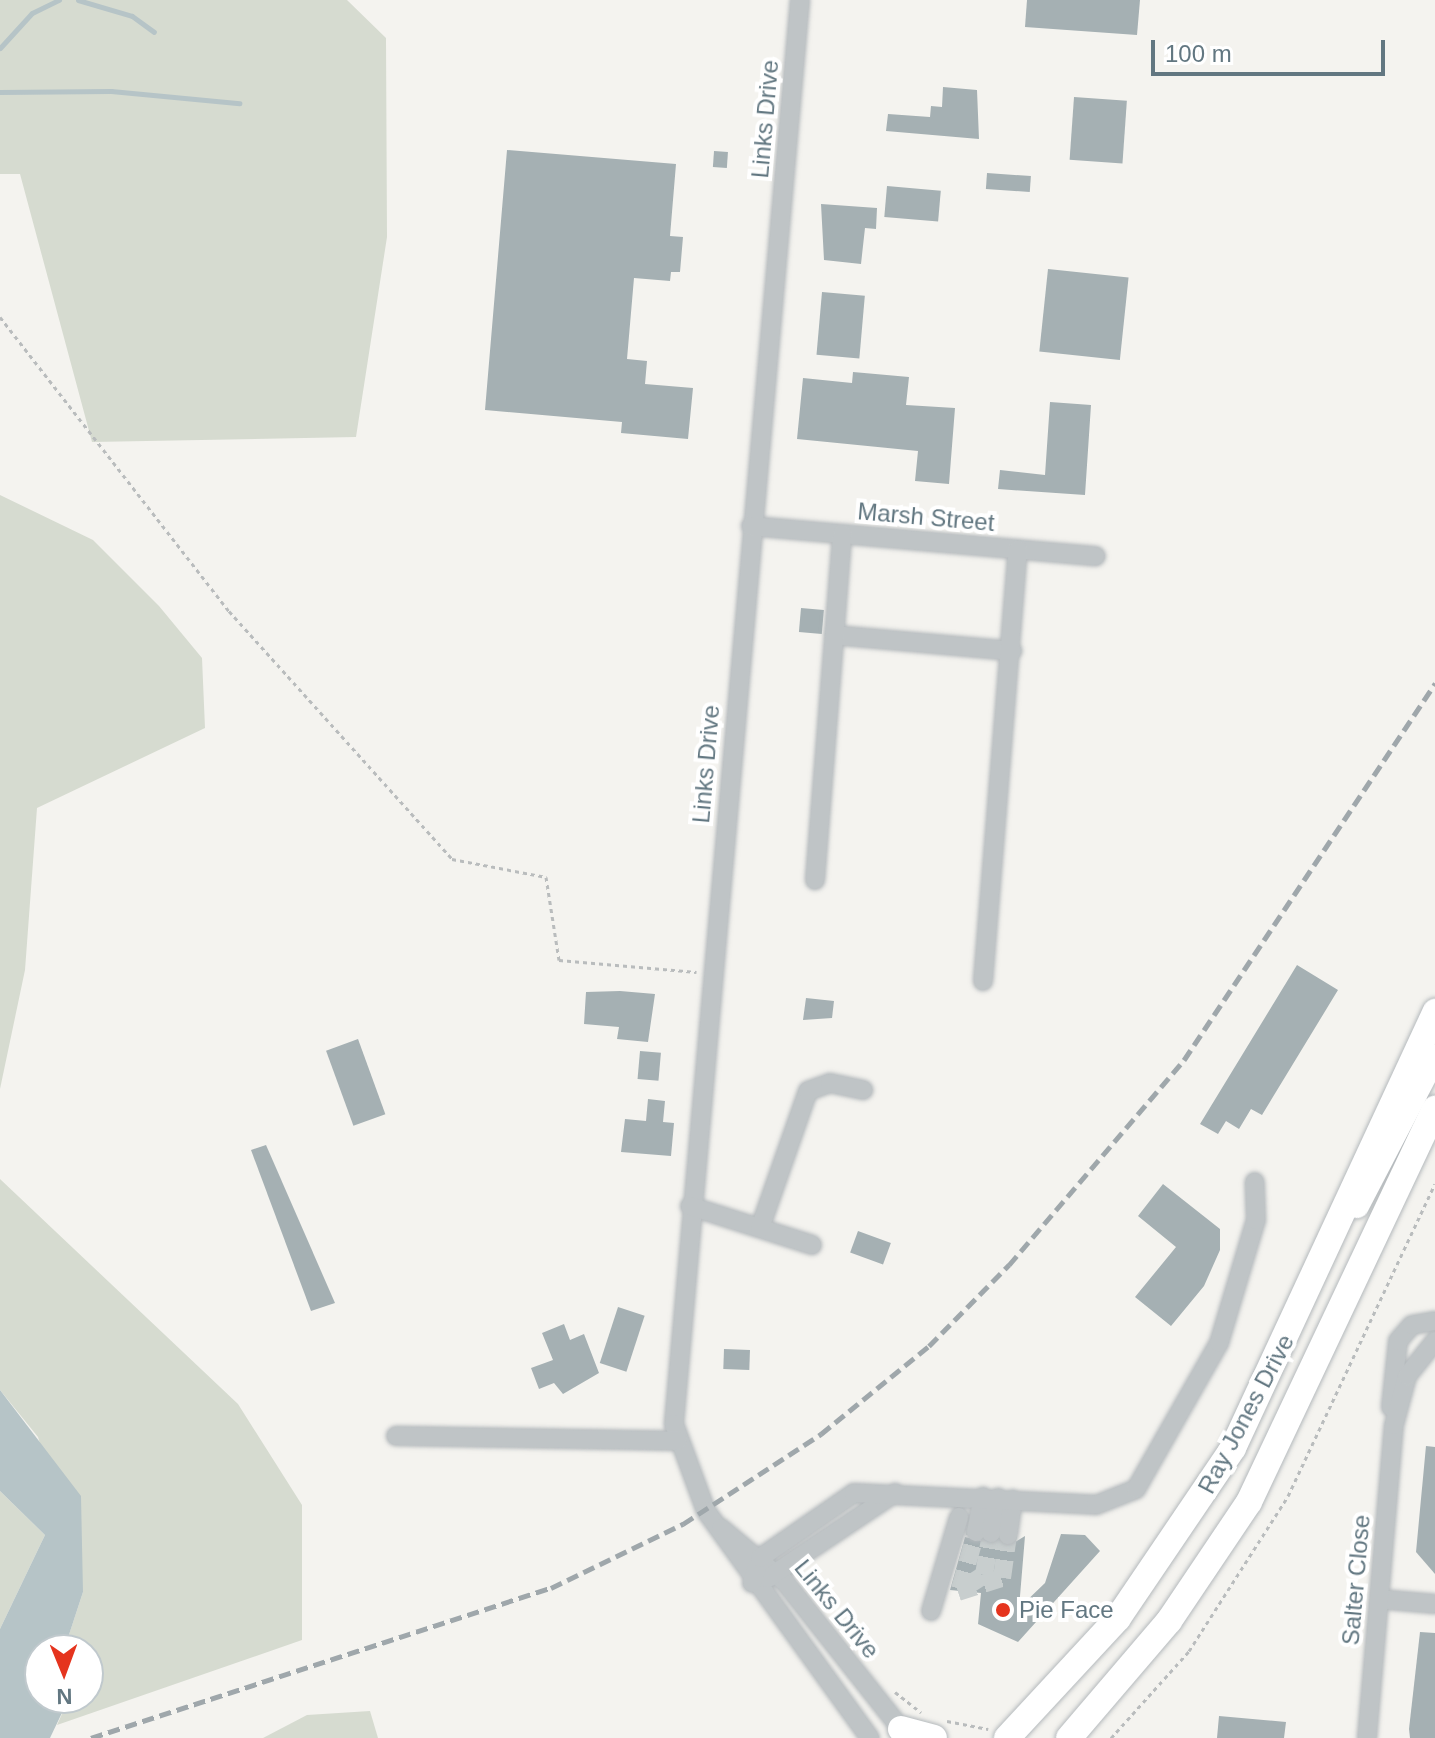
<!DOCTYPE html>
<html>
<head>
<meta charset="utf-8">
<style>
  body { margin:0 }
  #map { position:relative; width:1435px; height:1738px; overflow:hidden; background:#f4f3ef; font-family:Arial,sans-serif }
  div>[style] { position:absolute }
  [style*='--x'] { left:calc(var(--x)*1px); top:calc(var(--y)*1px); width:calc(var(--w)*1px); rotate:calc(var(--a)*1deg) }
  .green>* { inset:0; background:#d6dbd0 }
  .water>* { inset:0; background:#b6c4c7 }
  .stream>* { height:5px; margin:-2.5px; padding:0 2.5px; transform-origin:2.5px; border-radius:2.5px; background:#b6c4c7 }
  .building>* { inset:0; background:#a5b0b3; transform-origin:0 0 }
  .minor-tunnel>* { height:18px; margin-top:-9px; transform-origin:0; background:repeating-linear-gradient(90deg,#c8cece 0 18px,transparent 0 27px) }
  .path>* { height:3px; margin-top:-1.5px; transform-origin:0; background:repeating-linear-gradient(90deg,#b9bcbd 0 4px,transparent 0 8px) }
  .roads { filter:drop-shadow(0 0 2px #b4b9bc) drop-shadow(0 0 2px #b4b9bc) }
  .minor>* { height:18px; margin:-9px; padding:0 9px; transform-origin:9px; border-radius:9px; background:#bfc4c6 }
  .major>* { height:24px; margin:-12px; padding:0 12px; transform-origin:12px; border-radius:12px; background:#fff }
  .highway>* { height:26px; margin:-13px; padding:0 13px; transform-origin:13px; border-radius:13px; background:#fff }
  .rail>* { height:5px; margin-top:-2.5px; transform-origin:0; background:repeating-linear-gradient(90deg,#9fa7ab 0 12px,transparent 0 18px) }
  .dots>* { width:22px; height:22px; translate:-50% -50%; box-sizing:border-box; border:4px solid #fff; border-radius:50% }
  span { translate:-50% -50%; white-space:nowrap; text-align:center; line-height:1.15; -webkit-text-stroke:8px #fff; paint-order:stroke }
  .street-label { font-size:24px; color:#627781 }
  .poi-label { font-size:24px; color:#627781 }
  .left { translate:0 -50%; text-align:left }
  .north { position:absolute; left:24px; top:1634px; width:80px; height:80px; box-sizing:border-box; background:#fff; border:2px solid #c0c9cd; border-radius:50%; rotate:179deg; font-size:22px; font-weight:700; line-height:32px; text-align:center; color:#627781 }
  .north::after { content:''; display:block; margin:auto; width:28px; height:36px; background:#e5341e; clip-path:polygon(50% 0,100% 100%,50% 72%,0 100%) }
  .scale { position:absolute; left:1151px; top:40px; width:234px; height:36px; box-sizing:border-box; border:4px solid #627781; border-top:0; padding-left:10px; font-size:24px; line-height:28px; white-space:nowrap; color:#627781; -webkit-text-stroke:6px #fff; paint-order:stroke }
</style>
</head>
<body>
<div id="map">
  <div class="green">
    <div style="clip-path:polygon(0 0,347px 0,386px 38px,387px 237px,356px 437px,92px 442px,20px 174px,0 174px)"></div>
    <div style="clip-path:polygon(0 495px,93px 540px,159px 606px,202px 658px,205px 728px,37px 808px,25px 970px,0 1089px)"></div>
    <div style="clip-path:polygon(0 1179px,238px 1404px,302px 1505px,302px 1640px,57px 1725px,69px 1698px,88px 1698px,88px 1650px,64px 1650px,83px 1592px,38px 1437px,0 1390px)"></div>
    <div style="clip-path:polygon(0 1491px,45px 1535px,0 1629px)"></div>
    <div style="clip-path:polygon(370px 1711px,378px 1738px,263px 1738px,307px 1715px)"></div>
  </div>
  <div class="water">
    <div style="clip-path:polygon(0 1390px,81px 1496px,83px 1592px,64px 1650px,40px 1650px,40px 1698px,69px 1698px,50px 1738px,0 1738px,0 1629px,45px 1535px,0 1491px)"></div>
  </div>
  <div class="stream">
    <div style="--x:78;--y:0;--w:56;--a:16.5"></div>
    <div style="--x:132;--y:16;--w:27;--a:36"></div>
    <div style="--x:0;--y:48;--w:47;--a:-47.6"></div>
    <div style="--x:32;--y:13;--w:30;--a:-26"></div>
    <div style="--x:0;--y:92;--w:111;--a:-0.5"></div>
    <div style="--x:111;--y:91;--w:129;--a:5.4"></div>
  </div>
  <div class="building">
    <div style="clip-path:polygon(1027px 0,1140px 0,1137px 35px,1025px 27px)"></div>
    <div style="clip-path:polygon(943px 87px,977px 90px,979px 139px,886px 131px,888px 114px,930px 117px,931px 106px,942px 107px)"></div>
    <div style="left:1074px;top:97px;width:53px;height:63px;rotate:4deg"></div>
    <div style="clip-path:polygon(507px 150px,676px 164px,670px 236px,683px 237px,680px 272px,671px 272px,670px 281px,634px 278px,627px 359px,647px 361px,645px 384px,693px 388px,688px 439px,621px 433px,622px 422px,485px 410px)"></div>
    <div style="left:714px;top:151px;width:14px;height:16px;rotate:4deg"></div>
    <div style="left:987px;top:173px;width:44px;height:16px;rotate:4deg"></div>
    <div style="left:887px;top:186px;width:54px;height:31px;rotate:5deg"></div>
    <div style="clip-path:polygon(821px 204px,877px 208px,876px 229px,865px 228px,861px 264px,824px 260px)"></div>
    <div style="left:1048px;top:269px;width:81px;height:83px;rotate:6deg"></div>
    <div style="left:822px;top:292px;width:43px;height:63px;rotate:5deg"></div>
    <div style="clip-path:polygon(853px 372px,909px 377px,906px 405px,955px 408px,949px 484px,915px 481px,918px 451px,797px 439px,803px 378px,852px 383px)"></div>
    <div style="clip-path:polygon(1050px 402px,1091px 405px,1085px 495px,998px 489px,1000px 470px,1045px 475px)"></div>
    <div style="left:801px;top:608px;width:23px;height:24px;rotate:5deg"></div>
    <div style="clip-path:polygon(1297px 965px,1338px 990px,1262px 1115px,1251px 1109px,1239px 1129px,1226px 1121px,1218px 1134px,1200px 1124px)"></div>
    <div style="clip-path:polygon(620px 991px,655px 994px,648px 1042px,617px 1039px,619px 1027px,584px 1024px,586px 992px)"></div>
    <div style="clip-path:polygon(806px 998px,834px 1001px,832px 1018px,803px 1020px)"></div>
    <div style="left:358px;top:1039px;width:80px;height:34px;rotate:70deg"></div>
    <div style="left:640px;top:1051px;width:21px;height:28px;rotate:5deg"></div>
    <div style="clip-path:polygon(648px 1099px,665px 1101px,663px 1122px,674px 1123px,671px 1156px,621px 1152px,625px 1119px,646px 1121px)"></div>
    <div style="clip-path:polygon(266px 1145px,335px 1303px,311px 1311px,251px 1150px)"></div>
    <div style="clip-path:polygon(1163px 1184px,1220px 1229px,1220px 1250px,1204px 1286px,1171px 1326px,1135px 1297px,1176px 1247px,1138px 1216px)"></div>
    <div style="left:858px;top:1231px;width:35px;height:23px;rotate:20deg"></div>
    <div style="left:618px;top:1307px;width:28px;height:59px;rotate:18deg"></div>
    <div style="clip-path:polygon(564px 1324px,570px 1340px,584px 1334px,599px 1373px,563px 1394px,554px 1383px,539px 1389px,531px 1368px,553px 1360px,542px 1333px)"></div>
    <div style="left:724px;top:1349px;width:26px;height:20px;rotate:2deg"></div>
    <div style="clip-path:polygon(1426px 1446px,1435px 1447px,1435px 1574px,1416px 1552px)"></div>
    <div style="clip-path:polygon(1061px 1534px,1085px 1535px,1100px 1551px,1018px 1642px,978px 1624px,981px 1593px,950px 1590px,965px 1537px,1007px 1547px,1025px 1536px,1019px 1608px,1045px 1583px)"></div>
    <div style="clip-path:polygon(1420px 1632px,1435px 1633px,1435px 1738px,1410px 1738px,1409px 1729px)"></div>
    <div style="clip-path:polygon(1219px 1716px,1286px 1722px,1284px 1738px,1217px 1738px)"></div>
  </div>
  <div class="minor-tunnel">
    <div style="--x:967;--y:1586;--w:20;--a:-33"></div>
    <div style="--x:984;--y:1575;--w:43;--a:-80.5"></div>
    <div style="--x:960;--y:1589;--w:59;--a:-74.3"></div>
    <div style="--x:958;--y:1592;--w:46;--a:-17.7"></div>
    <div style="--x:1002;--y:1578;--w:43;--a:-82.1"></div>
  </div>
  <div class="path">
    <div style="--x:0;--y:317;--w:373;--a:52.1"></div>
    <div style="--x:229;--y:611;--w:334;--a:48"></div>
    <div style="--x:452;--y:859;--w:96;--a:10.8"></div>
    <div style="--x:546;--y:877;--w:84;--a:81.1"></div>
    <div style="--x:559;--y:960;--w:138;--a:5"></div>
    <div style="--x:895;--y:1692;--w:33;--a:38"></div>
    <div style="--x:947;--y:1721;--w:42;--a:11"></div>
    <div style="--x:1111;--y:1738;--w:117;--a:-48.1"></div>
    <div style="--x:1189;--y:1651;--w:184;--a:-57.4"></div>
    <div style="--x:1288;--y:1496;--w:345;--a:-64.8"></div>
  </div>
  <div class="roads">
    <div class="minor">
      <div style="--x:800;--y:0;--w:1430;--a:95.06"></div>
      <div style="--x:674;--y:1424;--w:93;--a:69.8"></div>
      <div style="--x:706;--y:1511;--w:280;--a:54.2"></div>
      <div style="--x:751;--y:526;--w:346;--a:5"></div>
      <div style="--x:834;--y:635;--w:179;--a:5.1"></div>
      <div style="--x:815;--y:880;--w:347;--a:-85.5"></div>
      <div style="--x:983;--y:981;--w:433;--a:-85.4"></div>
      <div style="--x:690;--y:1206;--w:128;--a:17.7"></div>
      <div style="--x:760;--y:1228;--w:145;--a:-70.7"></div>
      <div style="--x:808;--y:1091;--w:23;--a:-20"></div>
      <div style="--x:830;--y:1083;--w:34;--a:12"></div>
      <div style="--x:1391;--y:1407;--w:66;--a:-83.9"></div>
      <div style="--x:1398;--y:1341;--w:21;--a:-49"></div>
      <div style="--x:1412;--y:1325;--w:23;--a:-10"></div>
      <div style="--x:396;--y:1436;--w:282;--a:1"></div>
      <div style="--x:721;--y:1528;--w:84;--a:40.2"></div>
      <div style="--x:785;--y:1582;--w:199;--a:51.7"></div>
      <div style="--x:976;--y:1532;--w:36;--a:-79"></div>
      <div style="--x:991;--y:1533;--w:36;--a:-79"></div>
      <div style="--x:1008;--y:1535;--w:36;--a:-82"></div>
      <div style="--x:768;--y:1578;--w:153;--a:-33.8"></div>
      <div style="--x:752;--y:1583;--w:26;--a:-72"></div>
      <div style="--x:760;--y:1558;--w:114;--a:-34.7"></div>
      <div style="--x:854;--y:1493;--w:242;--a:2.8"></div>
      <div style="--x:1096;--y:1505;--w:43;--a:-21.8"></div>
      <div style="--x:1136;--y:1489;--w:168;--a:-60.4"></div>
      <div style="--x:1219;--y:1343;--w:128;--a:-73.3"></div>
      <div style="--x:1256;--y:1220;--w:38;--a:-92"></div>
      <div style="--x:1379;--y:1599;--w:56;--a:5.1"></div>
      <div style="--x:931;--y:1611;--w:98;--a:-73.4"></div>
      <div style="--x:1367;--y:1738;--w:314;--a:-85.1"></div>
      <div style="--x:1394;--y:1425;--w:51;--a:-75.1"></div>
      <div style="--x:1407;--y:1376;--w:45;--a:-51.3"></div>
    </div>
    <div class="major">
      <div style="--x:1357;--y:1206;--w:169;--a:-62.5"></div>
    </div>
    <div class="highway">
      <div style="--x:901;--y:1729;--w:34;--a:15"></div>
      <div style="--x:1007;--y:1738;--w:163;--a:-47.2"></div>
      <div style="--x:1118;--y:1618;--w:205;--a:-55.9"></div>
      <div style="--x:1233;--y:1448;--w:481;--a:-65.1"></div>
      <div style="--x:1069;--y:1738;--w:154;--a:-49.5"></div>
      <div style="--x:1169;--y:1621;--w:143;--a:-56.1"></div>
      <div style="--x:1249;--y:1502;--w:435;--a:-64.7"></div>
    </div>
  </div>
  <div class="rail">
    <div style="--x:91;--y:1738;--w:484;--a:-18.1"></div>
    <div style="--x:551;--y:1588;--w:147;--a:-25.9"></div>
    <div style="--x:683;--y:1524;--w:165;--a:-33.1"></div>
    <div style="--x:821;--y:1434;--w:139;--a:-39.2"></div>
    <div style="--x:929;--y:1346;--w:114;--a:-45.4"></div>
    <div style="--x:1009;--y:1265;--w:270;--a:-49.5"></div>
    <div style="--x:1184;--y:1060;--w:453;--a:-56.3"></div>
  </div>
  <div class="dots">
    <div style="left:1003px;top:1610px;background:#e5341e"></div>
  </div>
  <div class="street-label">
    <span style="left:765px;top:119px;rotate:-85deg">Links Drive</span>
    <span style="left:926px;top:517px;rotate:5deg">Marsh Street</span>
    <span style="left:706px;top:764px;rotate:-85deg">Links Drive</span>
    <span style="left:1246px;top:1414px;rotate:-62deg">Ray Jones Drive</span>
    <span style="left:1356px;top:1580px;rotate:-85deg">Salter Close</span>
    <span style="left:837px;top:1609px;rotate:51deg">Links Drive</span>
  </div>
  <div class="poi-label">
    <span class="left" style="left:1019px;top:1610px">Pie Face</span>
  </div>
  <div class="north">N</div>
  <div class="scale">100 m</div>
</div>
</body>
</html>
